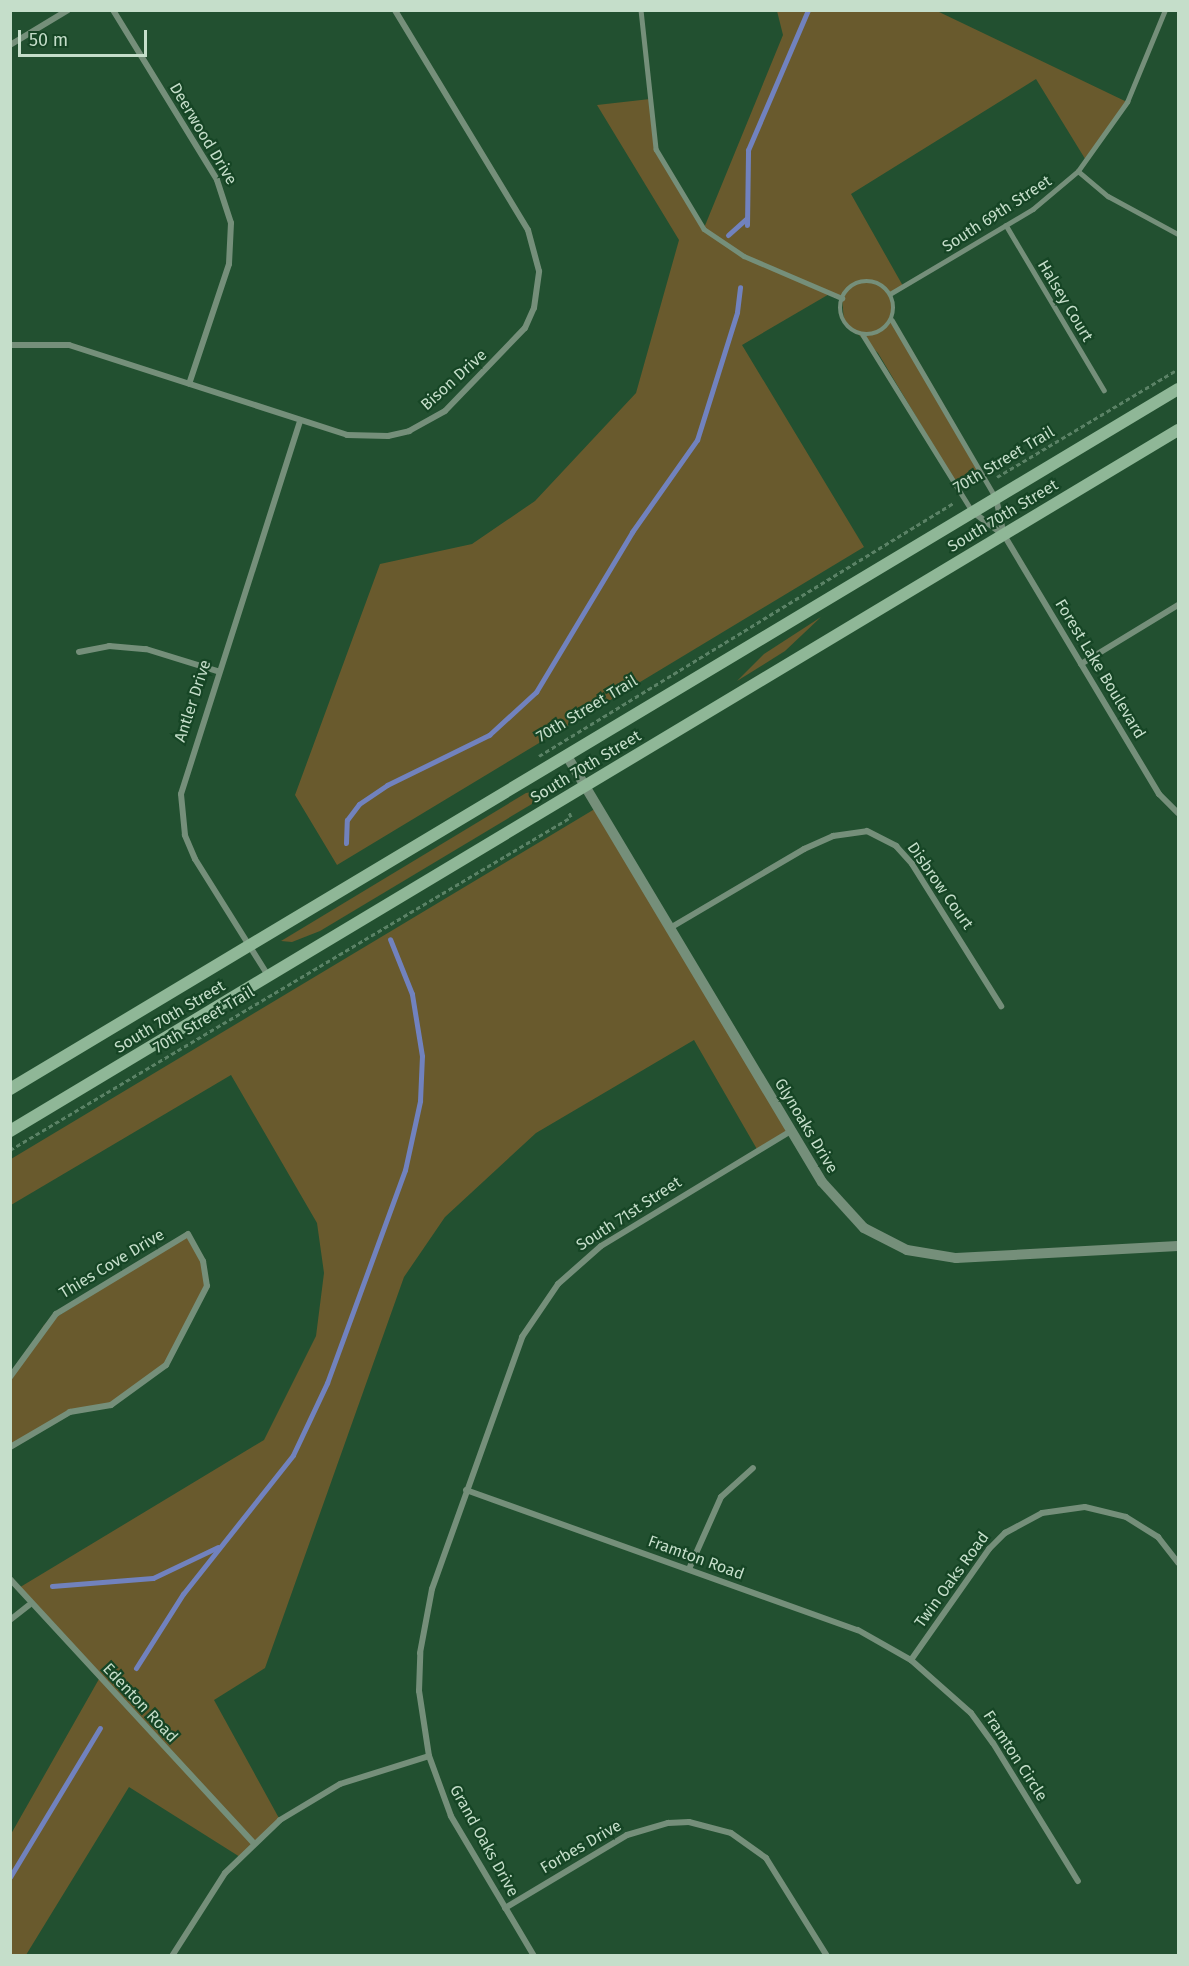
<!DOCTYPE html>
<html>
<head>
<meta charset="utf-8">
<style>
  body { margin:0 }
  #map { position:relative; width:1189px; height:1966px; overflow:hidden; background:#225030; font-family:"Fira Sans",sans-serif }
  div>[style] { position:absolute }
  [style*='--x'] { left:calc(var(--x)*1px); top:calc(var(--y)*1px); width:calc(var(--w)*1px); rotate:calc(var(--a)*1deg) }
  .green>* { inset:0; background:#695a2d }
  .stream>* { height:5px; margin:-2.5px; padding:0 2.5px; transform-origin:2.5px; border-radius:2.5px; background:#7182be }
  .path>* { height:3px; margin-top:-1.5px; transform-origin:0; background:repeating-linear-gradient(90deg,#5b8266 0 4.5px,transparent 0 7.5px) }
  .service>* { height:4.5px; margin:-2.25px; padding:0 2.25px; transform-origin:2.25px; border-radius:2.25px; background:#758f7a }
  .service>.ring { margin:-2.25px; padding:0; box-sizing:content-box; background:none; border:4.5px solid #758f7a; border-radius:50% }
  .minor>* { height:6px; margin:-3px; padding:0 3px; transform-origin:3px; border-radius:3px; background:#758f7a }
  .tertiary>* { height:10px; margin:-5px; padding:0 5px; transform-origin:5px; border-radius:5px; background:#758f7a }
  .secondary>* { height:12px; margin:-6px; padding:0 6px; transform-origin:6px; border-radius:6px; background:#8fb797 }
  span { translate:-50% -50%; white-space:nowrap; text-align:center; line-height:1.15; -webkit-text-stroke:4.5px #164525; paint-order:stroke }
  .street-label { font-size:16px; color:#c5deca }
  .frame { position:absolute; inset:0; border:12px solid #c5deca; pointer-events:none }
  .scale { position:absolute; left:18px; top:30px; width:129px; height:27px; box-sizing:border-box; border:3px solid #c5deca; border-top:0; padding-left:8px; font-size:18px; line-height:21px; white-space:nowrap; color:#c5deca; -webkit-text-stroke:4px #164525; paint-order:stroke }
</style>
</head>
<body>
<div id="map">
  <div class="green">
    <div style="clip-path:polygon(777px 11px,937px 11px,1127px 102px,1087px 162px,1036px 79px,851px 194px,903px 286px,891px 294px,892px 320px,983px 476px,960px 490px,878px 353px,844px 321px,842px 298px,831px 293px,742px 345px,864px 547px,337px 865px,295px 795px,380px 564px,472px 544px,535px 501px,636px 393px,679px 240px,597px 105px,650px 99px,656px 149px,704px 228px,783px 35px)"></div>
    <div style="clip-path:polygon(821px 617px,785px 651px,737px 681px,764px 654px)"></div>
    <div style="clip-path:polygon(550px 789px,552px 792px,320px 931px,292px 942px,281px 941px,526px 793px)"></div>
    <div style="clip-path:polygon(598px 807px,791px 1131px,758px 1151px,694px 1040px,536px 1133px,445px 1217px,404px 1277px,265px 1668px,214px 1700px,280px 1820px,240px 1857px,129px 1787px,26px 1955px,11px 1956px,11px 1834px,99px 1679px,17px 1589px,264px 1440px,316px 1336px,324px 1273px,317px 1223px,231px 1075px,11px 1205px,11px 1159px)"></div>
    <div style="clip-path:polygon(188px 1234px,203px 1261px,207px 1286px,166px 1365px,111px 1405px,79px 1410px,11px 1447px,11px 1377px,44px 1325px)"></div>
  </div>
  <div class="stream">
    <div style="--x:747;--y:225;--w:75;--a:-89.2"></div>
    <div style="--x:748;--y:150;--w:152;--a:-66.8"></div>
    <div style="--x:728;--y:235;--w:25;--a:-42"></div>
    <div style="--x:346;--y:843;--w:23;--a:-88"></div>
    <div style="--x:347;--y:820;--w:20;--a:-53"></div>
    <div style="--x:359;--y:804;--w:34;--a:-34"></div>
    <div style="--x:387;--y:785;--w:114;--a:-26.1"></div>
    <div style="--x:489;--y:735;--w:64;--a:-42.5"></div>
    <div style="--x:536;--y:692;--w:187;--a:-59"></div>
    <div style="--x:632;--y:532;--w:113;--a:-54.8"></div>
    <div style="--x:697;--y:440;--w:134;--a:-72.6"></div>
    <div style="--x:737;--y:312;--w:25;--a:-83"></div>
    <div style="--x:52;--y:1586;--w:101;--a:-4.5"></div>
    <div style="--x:153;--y:1578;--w:72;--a:-25.5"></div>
    <div style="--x:136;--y:1668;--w:88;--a:-57.6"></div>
    <div style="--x:183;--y:1594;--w:177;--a:-51.6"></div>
    <div style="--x:293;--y:1455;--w:80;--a:-64.7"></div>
    <div style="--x:327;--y:1383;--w:227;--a:-69.9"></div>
    <div style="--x:405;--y:1170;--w:71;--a:-77.7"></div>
    <div style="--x:420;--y:1101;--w:45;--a:-87.5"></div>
    <div style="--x:422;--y:1056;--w:63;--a:-99.2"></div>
    <div style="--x:412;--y:994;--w:59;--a:-111.8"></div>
    <div style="--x:10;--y:1877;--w:174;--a:-58.9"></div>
  </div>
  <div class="path">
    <div style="--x:997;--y:477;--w:211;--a:-30.8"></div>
    <div style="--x:539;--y:756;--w:487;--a:-31.4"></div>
    <div style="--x:10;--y:1150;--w:652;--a:-30.69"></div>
    <div style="--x:571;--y:817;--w:5;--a:-112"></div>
  </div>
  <div class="service">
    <div style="--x:641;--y:10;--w:140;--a:83.8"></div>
    <div style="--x:656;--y:149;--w:93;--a:59"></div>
    <div style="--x:704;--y:229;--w:48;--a:34"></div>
    <div style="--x:744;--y:256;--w:107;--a:23.2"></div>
    <div style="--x:1078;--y:171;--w:39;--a:40"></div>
    <div style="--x:1108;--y:196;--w:80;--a:28.5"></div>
    <div style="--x:1006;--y:225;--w:192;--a:59.3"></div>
    <div class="ring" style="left:840px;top:281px;width:49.5px;height:49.5px"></div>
    <div style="--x:890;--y:294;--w:166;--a:-30.7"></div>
    <div style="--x:1033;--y:209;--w:59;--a:-40.2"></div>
    <div style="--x:1078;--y:171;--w:85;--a:-54.6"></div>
    <div style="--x:1127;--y:102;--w:100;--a:-67.6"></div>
    <div style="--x:892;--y:320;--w:204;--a:59.7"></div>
    <div style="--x:863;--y:335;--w:207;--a:58.2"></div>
  </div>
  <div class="minor">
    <div style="--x:113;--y:10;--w:199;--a:58.5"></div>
    <div style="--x:217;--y:180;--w:45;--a:72"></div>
    <div style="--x:231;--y:223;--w:41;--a:92.8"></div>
    <div style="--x:229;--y:264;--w:126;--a:108.4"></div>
    <div style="--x:10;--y:45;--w:68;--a:-31.1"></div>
    <div style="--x:10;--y:345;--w:59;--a:0"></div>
    <div style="--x:69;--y:345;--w:292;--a:17.9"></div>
    <div style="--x:347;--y:435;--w:41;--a:1.4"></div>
    <div style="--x:388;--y:436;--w:22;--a:-13"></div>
    <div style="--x:409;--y:431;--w:41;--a:-29.1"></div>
    <div style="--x:445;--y:411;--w:115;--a:-46.1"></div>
    <div style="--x:525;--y:328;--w:22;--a:-66"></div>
    <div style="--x:534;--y:308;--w:37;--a:-82"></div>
    <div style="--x:539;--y:271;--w:42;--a:-105"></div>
    <div style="--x:528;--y:230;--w:257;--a:-121.2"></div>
    <div style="--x:996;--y:498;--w:38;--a:78"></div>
    <div style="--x:1004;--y:535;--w:302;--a:59.1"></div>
    <div style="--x:1159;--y:794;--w:27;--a:45"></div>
    <div style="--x:973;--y:512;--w:38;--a:37"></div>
    <div style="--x:79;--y:652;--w:31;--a:-11"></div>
    <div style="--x:109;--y:646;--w:37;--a:5"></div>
    <div style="--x:146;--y:649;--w:74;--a:17.2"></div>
    <div style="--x:1081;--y:664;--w:114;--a:-31.3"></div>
    <div style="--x:670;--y:928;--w:156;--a:-30.5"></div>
    <div style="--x:804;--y:849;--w:32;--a:-24"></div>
    <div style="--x:833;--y:836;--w:34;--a:-8"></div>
    <div style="--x:867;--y:831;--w:33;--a:27"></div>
    <div style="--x:896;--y:846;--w:24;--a:48"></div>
    <div style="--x:912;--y:864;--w:168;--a:57.9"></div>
    <div style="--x:269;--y:977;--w:139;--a:-122.1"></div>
    <div style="--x:195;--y:859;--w:26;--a:-113"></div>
    <div style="--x:185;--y:835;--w:41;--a:-95.6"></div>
    <div style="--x:181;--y:794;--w:392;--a:-72.3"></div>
    <div style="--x:10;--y:1377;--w:78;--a:-53.9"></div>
    <div style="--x:56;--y:1314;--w:154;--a:-31.2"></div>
    <div style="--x:188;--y:1234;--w:31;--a:61"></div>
    <div style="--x:203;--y:1261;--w:25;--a:81"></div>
    <div style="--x:207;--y:1286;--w:89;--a:117.4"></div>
    <div style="--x:166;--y:1365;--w:68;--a:144"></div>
    <div style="--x:111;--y:1405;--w:42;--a:170.3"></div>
    <div style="--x:70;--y:1412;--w:69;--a:149.7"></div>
    <div style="--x:466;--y:1490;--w:416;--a:19.7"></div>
    <div style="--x:858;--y:1630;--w:61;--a:29.5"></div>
    <div style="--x:911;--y:1660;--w:80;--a:41.5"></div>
    <div style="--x:971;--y:1713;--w:37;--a:54"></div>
    <div style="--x:993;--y:1743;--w:162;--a:58.4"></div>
    <div style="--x:689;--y:1569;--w:79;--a:-66"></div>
    <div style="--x:721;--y:1497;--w:43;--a:-42.2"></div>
    <div style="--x:10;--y:1579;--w:358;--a:47.3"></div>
    <div style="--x:10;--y:1620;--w:24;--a:-38"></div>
    <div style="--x:911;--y:1660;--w:136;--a:-54.9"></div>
    <div style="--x:989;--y:1549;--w:23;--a:-45"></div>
    <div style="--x:1005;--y:1533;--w:42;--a:-28.4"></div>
    <div style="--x:1042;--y:1513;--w:43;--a:-7.9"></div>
    <div style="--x:1085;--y:1507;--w:42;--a:13.7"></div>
    <div style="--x:1126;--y:1517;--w:38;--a:32"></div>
    <div style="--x:1158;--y:1537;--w:33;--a:52"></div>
    <div style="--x:505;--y:1908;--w:142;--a:-30.9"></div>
    <div style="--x:627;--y:1835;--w:43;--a:-16.3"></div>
    <div style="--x:668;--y:1823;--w:21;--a:-3"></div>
    <div style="--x:689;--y:1822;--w:43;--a:14.7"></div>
    <div style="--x:731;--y:1833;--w:43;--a:35.5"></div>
    <div style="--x:766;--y:1858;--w:115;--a:58.1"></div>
    <div style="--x:172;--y:1956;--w:98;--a:-57.4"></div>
    <div style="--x:225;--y:1873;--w:76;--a:-43.9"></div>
    <div style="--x:280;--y:1820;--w:70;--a:-31"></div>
    <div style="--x:340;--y:1784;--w:93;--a:-17.5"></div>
    <div style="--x:534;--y:1956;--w:163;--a:-120.7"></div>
    <div style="--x:451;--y:1816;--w:64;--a:-110.1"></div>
    <div style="--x:429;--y:1756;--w:66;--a:-98.7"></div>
    <div style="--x:419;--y:1691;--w:38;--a:-88"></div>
    <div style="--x:420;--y:1653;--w:65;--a:-79.4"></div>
    <div style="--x:432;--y:1589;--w:268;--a:-70.3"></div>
    <div style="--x:522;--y:1337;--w:64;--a:-55.8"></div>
    <div style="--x:558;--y:1284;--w:57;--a:-41.5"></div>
    <div style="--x:601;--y:1246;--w:222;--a:-31.2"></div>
  </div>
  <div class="tertiary">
    <div style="--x:567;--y:756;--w:496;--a:59.1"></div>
    <div style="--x:822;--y:1182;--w:62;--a:47.6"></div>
    <div style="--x:864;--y:1228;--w:48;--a:27.1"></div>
    <div style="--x:907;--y:1250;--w:50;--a:9.3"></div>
    <div style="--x:956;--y:1258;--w:222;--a:-3.1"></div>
  </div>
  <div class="secondary">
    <div style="--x:10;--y:1089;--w:1362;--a:-30.93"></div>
    <div style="--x:10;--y:1131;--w:1362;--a:-30.97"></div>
  </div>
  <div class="street-label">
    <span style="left:203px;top:134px;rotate:59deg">Deerwood Drive</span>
    <span style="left:997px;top:214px;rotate:-33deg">South 69th Street</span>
    <span style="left:1065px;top:301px;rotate:59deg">Halsey Court</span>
    <span style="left:454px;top:380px;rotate:-42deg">Bison Drive</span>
    <span style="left:1004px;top:460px;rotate:-31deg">70th Street Trail</span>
    <span style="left:1003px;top:516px;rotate:-31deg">South 70th Street</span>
    <span style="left:1100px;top:669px;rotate:59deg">Forest Lake Boulevard</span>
    <span style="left:193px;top:701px;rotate:-72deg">Antler Drive</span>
    <span style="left:587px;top:709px;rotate:-31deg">70th Street Trail</span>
    <span style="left:586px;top:767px;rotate:-31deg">South 70th Street</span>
    <span style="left:940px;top:886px;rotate:55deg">Disbrow Court</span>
    <span style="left:170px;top:1017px;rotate:-31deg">South 70th Street</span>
    <span style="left:204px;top:1020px;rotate:-31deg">70th Street Trail</span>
    <span style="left:806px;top:1126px;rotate:59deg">Glynoaks Drive</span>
    <span style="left:629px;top:1214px;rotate:-33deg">South 71st Street</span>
    <span style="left:112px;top:1264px;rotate:-31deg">Thies Cove Drive</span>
    <span style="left:696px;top:1558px;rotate:20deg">Framton Road</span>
    <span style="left:952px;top:1580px;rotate:-54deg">Twin Oaks Road</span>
    <span style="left:140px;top:1703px;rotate:47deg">Edenton Road</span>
    <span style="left:1015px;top:1756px;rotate:57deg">Framton Circle</span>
    <span style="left:484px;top:1841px;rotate:61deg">Grand Oaks Drive</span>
    <span style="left:581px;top:1847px;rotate:-30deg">Forbes Drive</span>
  </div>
  <div class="frame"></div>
  <div class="scale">50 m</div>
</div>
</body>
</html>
